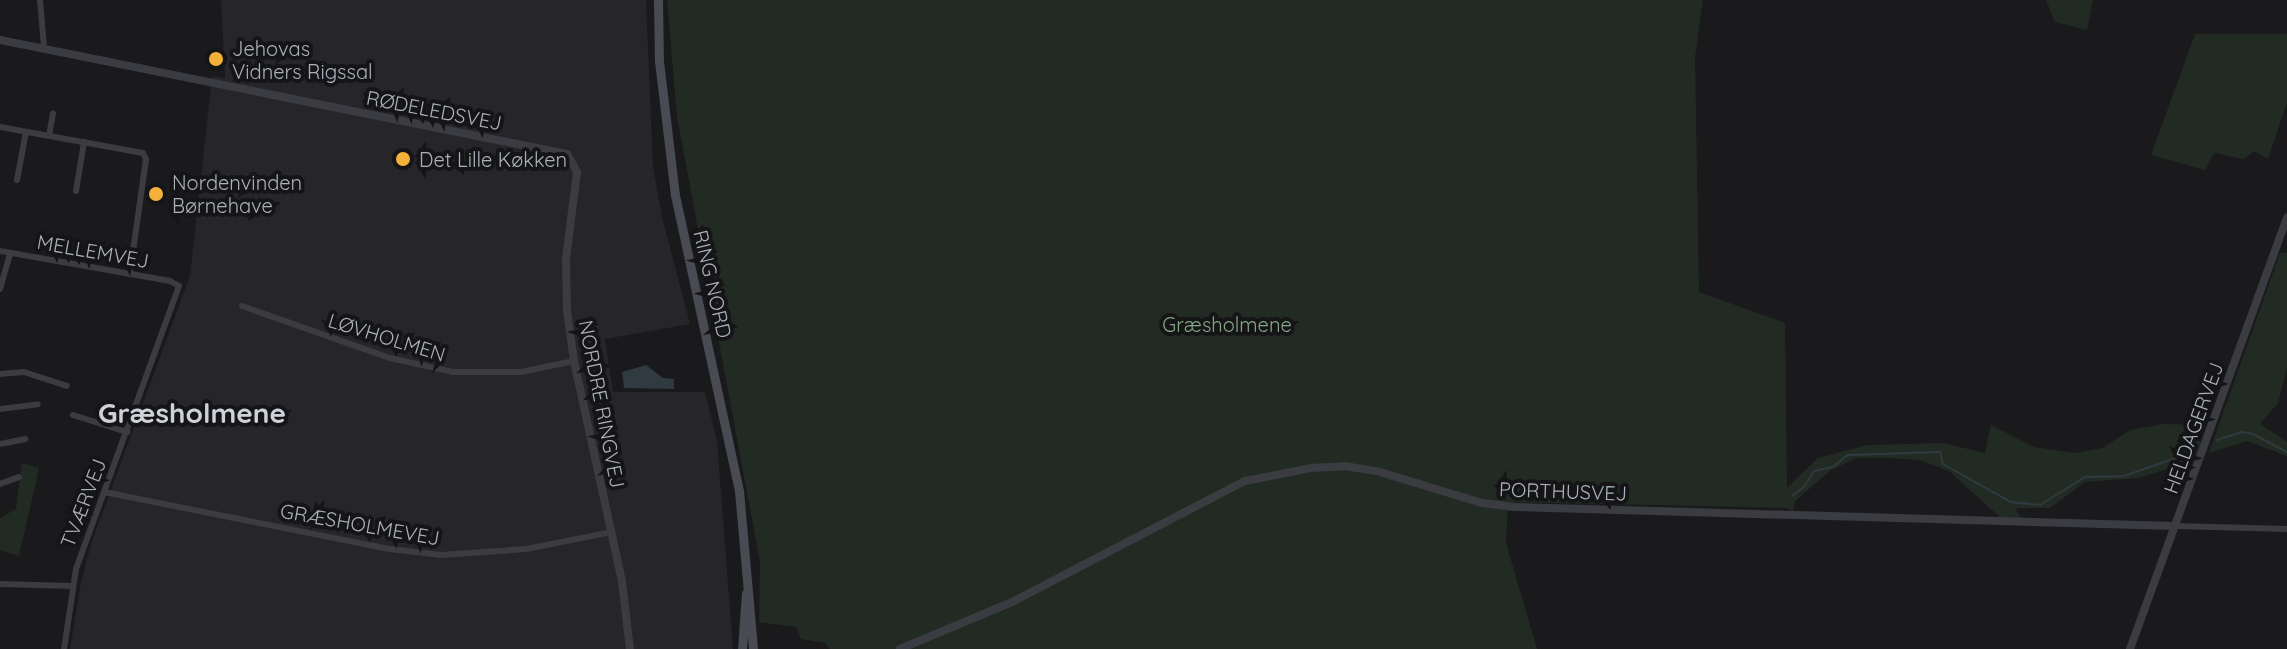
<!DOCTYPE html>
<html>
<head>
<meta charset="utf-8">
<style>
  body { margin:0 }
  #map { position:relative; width:2287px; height:649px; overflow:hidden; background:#1a1a1c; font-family:Quicksand,sans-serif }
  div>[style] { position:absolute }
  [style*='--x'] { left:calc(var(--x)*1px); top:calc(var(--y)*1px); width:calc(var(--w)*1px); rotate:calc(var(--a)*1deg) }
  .built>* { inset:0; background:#262629 }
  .green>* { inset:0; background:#222b23 }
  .water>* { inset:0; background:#2f3a41 }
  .stream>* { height:2px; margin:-1px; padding:0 1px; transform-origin:1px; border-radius:1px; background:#2f3a41 }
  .minor>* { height:6px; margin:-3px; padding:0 3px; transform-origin:3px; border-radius:3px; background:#3b3c41 }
  .tertiary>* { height:8px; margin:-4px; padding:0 4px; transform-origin:4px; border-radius:4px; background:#3b3c41 }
  .secondary>* { height:9px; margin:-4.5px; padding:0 4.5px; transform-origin:4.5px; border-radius:4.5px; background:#494b52 }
  .dots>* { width:22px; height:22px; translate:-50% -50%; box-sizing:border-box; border:4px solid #151517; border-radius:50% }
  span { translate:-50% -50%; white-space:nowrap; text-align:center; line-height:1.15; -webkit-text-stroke:8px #151517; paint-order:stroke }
  .poi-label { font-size:20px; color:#acb2bc }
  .left { translate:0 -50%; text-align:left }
  .street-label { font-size:20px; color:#acb2bc }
  .park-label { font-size:20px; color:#84a785 }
  .district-label { font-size:28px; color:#ced1d8; font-weight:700 }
</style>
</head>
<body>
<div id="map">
  <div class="built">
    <div style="clip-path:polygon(221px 0,646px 0,653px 167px,662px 217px,690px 324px,605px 339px,613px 392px,705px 392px,717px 441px,733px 649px,70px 649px,81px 582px,92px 541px,190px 276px,212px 76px,225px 78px)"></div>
  </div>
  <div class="green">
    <div style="clip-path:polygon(667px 0,1703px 0,1695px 57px,1699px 292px,1785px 323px,1787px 488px,1818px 458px,1868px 445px,1943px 443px,1985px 453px,1991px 425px,2034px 447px,2075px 453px,2103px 448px,2130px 430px,2164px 424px,2198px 425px,2200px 444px,2189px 471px,2185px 463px,2139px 478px,2085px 482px,2050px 508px,2015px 508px,2022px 519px,2001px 518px,1949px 471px,1920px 460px,1887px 458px,1856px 458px,1831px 470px,1795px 501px,1793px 512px,1787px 508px,1508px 502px,1506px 543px,1537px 649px,830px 649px,825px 643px,801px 639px,796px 627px,759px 622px,760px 562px,677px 117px)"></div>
    <div style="clip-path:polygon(2046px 0,2093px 0,2087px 30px,2055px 22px)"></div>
    <div style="clip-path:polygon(2195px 34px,2287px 34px,2287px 102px,2268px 159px,2254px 151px,2244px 159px,2214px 153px,2205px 170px,2151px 155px)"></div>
    <div style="clip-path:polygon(2280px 253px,2287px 253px,2287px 368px,2278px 403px,2260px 424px,2287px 442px,2287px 456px,2247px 441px,2209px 453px)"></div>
    <div style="clip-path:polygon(22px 463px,39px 468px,19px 556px,0 550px,0 518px,16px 509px)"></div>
  </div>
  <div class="water">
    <div style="clip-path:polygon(646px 365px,663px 378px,674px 379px,674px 389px,624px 388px,622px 372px)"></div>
  </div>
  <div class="stream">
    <div style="--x:2217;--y:440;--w:26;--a:-18"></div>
    <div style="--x:2242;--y:432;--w:11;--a:10"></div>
    <div style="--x:2253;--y:434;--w:38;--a:28"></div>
    <div style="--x:1792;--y:496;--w:15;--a:-37"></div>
    <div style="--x:1804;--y:487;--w:19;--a:-58"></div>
    <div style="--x:1814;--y:471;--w:19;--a:-12"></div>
    <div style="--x:1833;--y:467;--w:19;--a:-39"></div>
    <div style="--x:1848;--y:455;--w:92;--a:-1.9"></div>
    <div style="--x:1940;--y:452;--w:12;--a:76"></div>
    <div style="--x:1943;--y:464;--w:78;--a:29.2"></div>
    <div style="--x:2011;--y:502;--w:29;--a:6"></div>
    <div style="--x:2040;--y:505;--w:53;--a:-31.9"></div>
    <div style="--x:2085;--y:477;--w:39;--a:-1"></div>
    <div style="--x:2124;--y:476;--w:55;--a:-19.1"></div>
    <div style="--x:2176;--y:458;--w:10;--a:-53"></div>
    <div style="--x:2182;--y:450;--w:9;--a:-6"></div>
    <div style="--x:2191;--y:449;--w:23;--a:-61"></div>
  </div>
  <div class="minor">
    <div style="--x:40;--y:0;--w:47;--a:85.1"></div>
    <div style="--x:0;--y:127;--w:145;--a:10.3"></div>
    <div style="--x:143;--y:153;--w:7;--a:63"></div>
    <div style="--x:146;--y:159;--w:115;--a:98"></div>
    <div style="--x:49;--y:136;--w:23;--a:-80"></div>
    <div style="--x:17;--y:180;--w:49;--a:-79.4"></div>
    <div style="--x:76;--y:191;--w:50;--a:-80.7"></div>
    <div style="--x:0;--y:251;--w:173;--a:10"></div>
    <div style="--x:170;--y:281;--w:10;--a:29"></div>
    <div style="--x:179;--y:286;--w:301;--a:110"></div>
    <div style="--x:76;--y:569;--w:81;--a:98.5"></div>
    <div style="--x:0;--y:289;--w:37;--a:-74"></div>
    <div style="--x:242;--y:306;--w:157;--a:19.4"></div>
    <div style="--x:390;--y:358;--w:65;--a:12.5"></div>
    <div style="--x:453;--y:372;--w:68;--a:0"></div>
    <div style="--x:521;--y:372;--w:54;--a:-11.7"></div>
    <div style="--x:0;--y:374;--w:24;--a:-5"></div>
    <div style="--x:24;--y:372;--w:45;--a:18"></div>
    <div style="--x:0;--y:409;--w:38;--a:-7"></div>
    <div style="--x:73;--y:415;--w:57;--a:17.5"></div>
    <div style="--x:0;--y:444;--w:26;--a:-11"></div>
    <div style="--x:0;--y:484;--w:20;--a:-20"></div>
    <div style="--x:104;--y:492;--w:292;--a:11.3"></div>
    <div style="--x:390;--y:549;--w:51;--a:6.7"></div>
    <div style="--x:441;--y:555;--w:85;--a:-4"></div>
    <div style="--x:526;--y:549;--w:88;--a:-11.2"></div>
    <div style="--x:2175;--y:526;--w:112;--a:1.5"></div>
    <div style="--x:0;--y:584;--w:72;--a:1.6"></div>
  </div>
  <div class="tertiary">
    <div style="--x:0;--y:40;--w:578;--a:11.37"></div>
    <div style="--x:567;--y:154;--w:21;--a:61"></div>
    <div style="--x:577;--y:172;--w:88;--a:97.2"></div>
    <div style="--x:566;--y:259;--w:52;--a:88.9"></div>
    <div style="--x:567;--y:311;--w:50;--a:82"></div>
    <div style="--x:574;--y:361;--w:226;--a:77.7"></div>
    <div style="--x:622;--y:582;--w:67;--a:83.2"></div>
    <div style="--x:900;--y:649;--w:124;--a:-22.8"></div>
    <div style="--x:1014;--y:601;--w:260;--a:-27.5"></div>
    <div style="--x:1245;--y:481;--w:67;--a:-11.1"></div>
    <div style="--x:1311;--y:468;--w:33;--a:-3"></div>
    <div style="--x:1344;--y:466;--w:36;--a:9"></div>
    <div style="--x:1380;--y:472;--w:107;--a:16.9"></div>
    <div style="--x:1482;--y:503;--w:33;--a:7"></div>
    <div style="--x:1515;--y:507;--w:660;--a:1.65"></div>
    <div style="--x:2130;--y:649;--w:459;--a:-70"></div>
  </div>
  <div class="secondary">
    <div style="--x:658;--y:0;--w:61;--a:89.1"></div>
    <div style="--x:659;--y:61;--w:135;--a:83.2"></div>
    <div style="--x:675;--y:195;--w:303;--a:77.8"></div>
    <div style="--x:739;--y:491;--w:159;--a:84.9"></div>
    <div style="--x:742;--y:649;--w:56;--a:-85.9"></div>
  </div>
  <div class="dots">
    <div style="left:216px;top:59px;background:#f4b13a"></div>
    <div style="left:403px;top:159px;background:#f4b13a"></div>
    <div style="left:156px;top:194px;background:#f4b13a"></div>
  </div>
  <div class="poi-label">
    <span class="left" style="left:232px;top:60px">Jehovas<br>Vidners Rigssal</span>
    <span class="left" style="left:419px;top:159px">Det Lille Køkken</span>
    <span class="left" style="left:172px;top:194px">Nordenvinden<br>Børnehave</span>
  </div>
  <div class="street-label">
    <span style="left:434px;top:110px;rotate:11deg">RØDELEDSVEJ</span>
    <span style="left:93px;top:251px;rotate:10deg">MELLEMVEJ</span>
    <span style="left:713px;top:284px;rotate:77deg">RING NORD</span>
    <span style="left:387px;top:337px;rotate:17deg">LØVHOLMEN</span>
    <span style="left:602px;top:404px;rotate:79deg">NORDRE RINGVEJ</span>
    <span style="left:2193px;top:428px;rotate:-70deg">HELDAGERVEJ</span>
    <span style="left:1563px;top:491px;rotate:2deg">PORTHUSVEJ</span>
    <span style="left:83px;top:503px;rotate:-69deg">TVÆRVEJ</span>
    <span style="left:360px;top:524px;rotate:10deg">GRÆSHOLMEVEJ</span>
  </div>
  <div class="park-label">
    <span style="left:1227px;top:324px">Græsholmene</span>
  </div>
  <div class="district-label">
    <span style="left:192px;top:413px">Græsholmene</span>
  </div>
</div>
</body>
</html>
